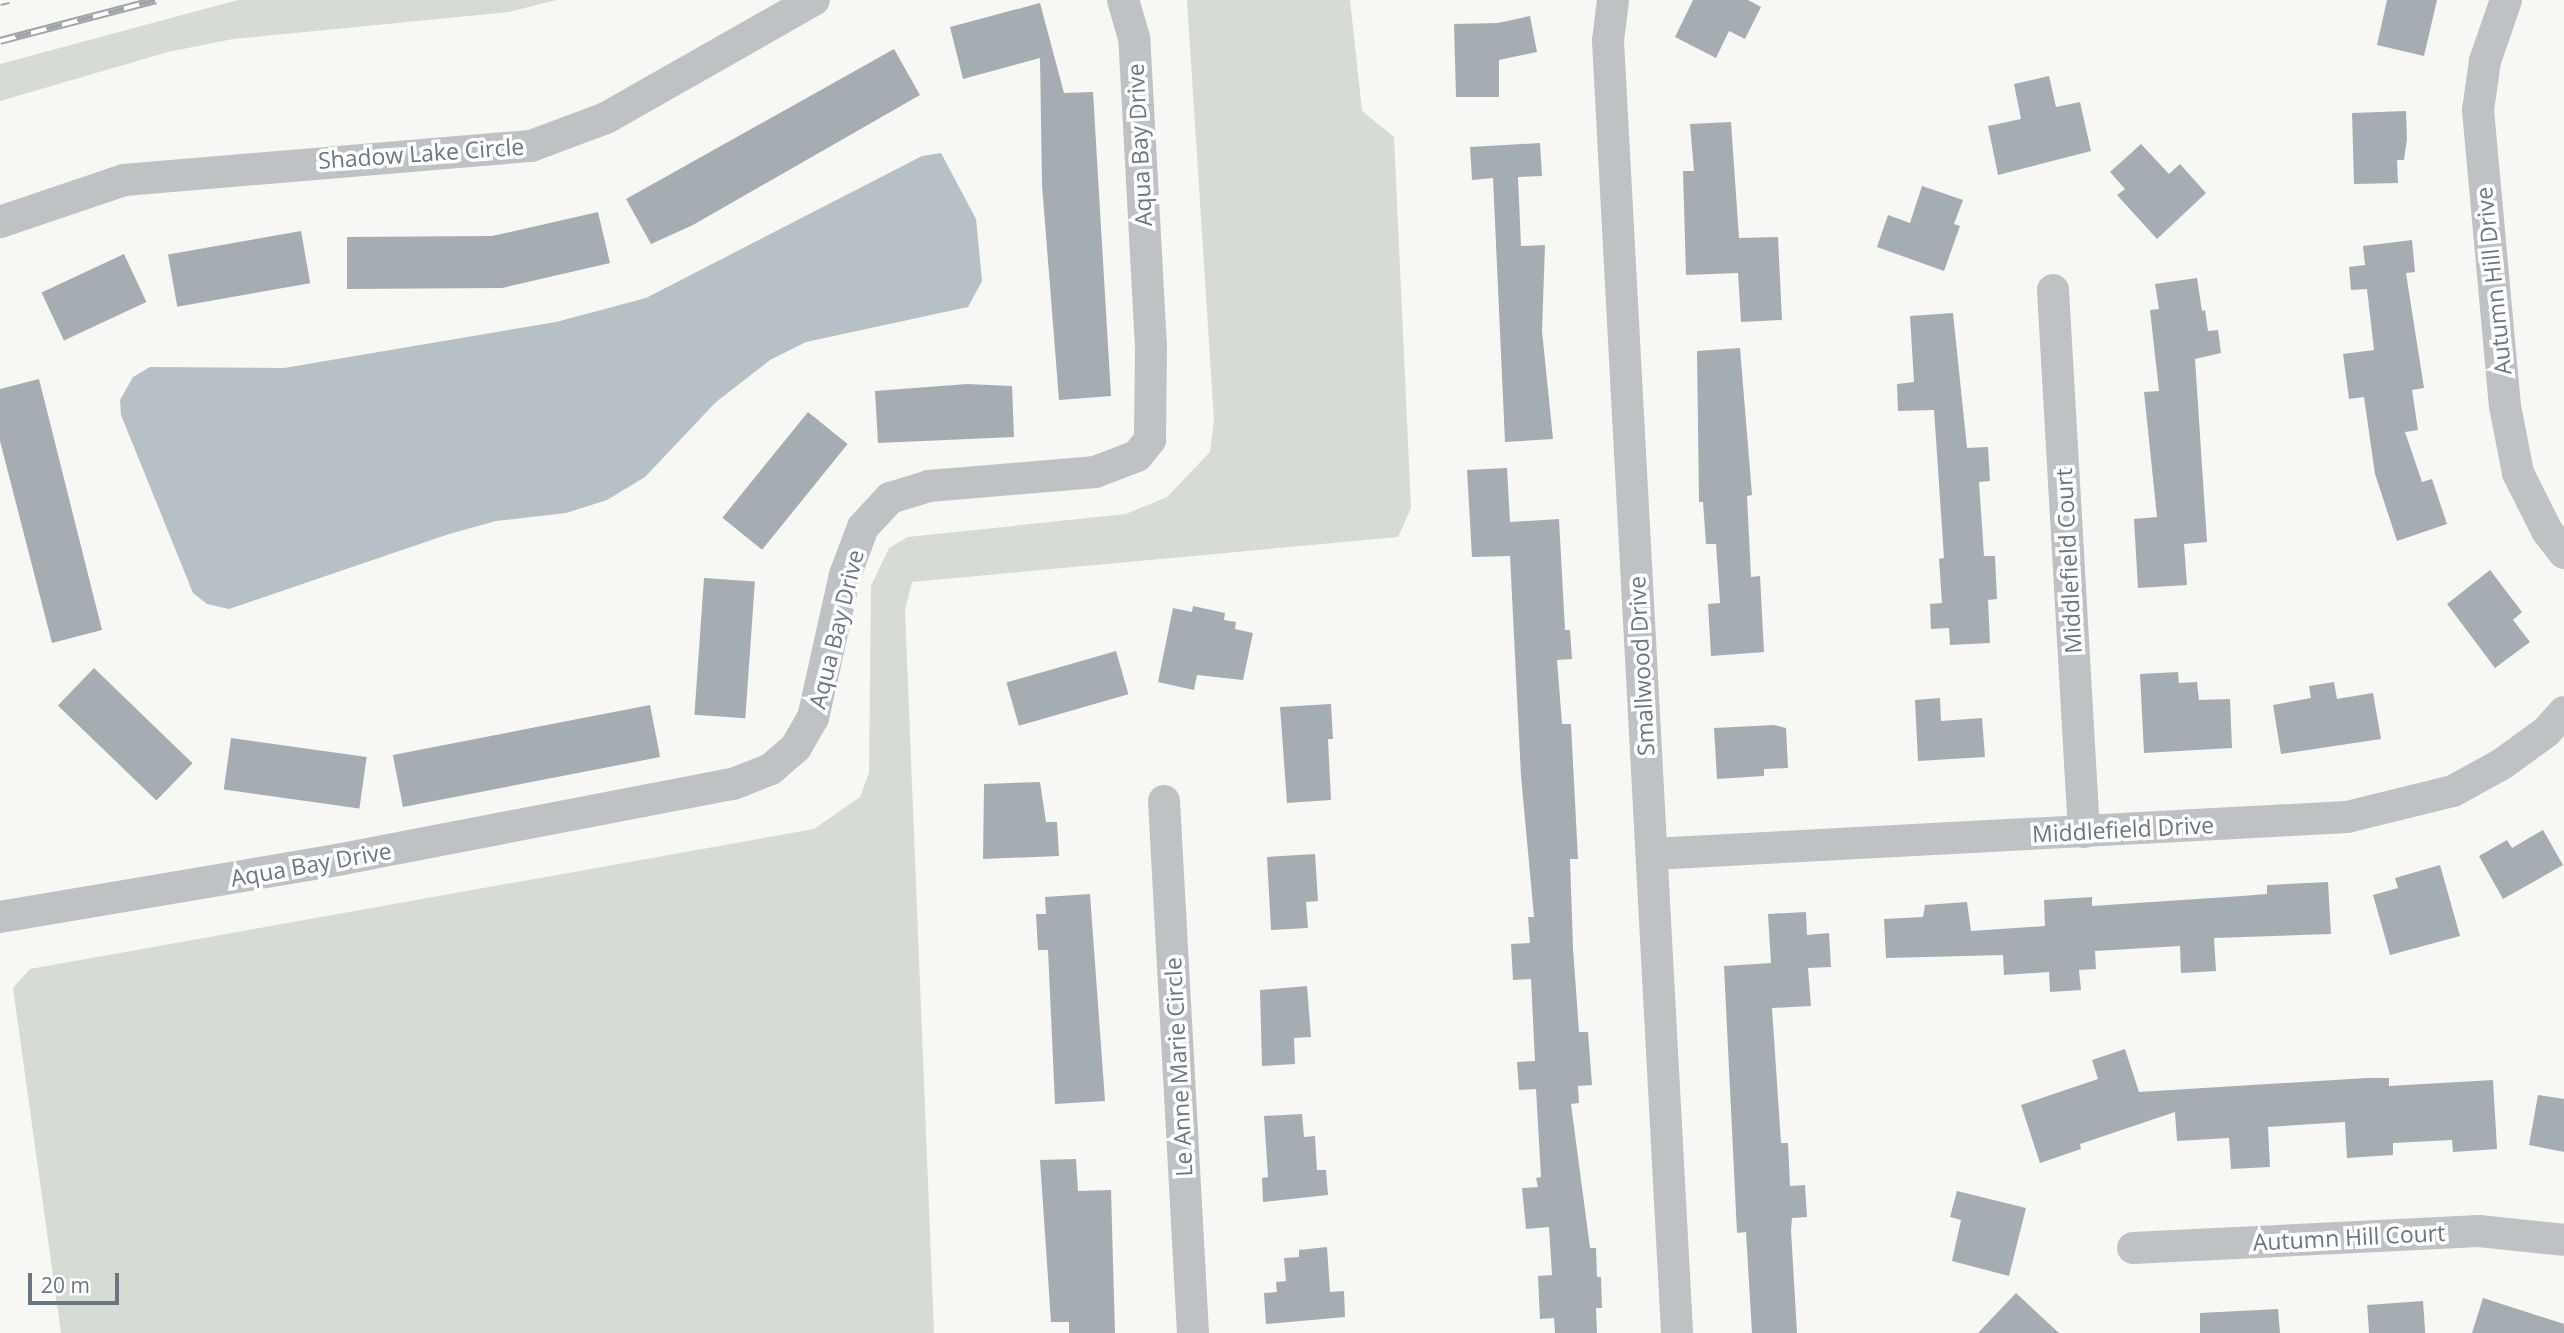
<!DOCTYPE html>
<html>
<head>
<meta charset="utf-8">
<style>
  body { margin:0 }
  #map { position:relative; width:2564px; height:1333px; overflow:hidden; background:#f7f7f4; font-family:"Open Sans",sans-serif }
  div>[style] { position:absolute }
  [style*='--x'] { left:calc(var(--x)*1px); top:calc(var(--y)*1px); width:calc(var(--w)*1px); rotate:calc(var(--a)*1deg) }
  .green>* { inset:0; background:#d6dbd4 }
  .water>* { inset:0; background:#b7c1c5 }
  .building>* { inset:0; background:#a6adb2; transform-origin:0 0 }
  .minor>* { height:32px; margin:-16px; padding:0 16px; transform-origin:16px; border-radius:16px; background:#bec2c5 }
  .rail>* { height:8px; margin-top:-4px; transform-origin:0; background:repeating-linear-gradient(90deg,#fff 0 16px,#9fa4a9 0 32px); box-sizing:border-box; border-block:2px solid #9fa4a9 }
  span { translate:-50% -50%; white-space:nowrap; text-align:center; line-height:1.15; -webkit-text-stroke:7px #fff; paint-order:stroke }
  .street-label { font-size:23px; color:#6a7681 }
  .scale { position:absolute; left:28px; top:1273px; width:91px; height:32px; box-sizing:border-box; border:4px solid #6a7681; border-top:0; padding-left:9px; font-size:21px; line-height:24px; white-space:nowrap; color:#6a7681; -webkit-text-stroke:5px #fff; paint-order:stroke }
</style>
</head>
<body>
<div id="map">
  <div class="green">
    <div style="clip-path:polygon(238px 0,556px 0,509px 12px,233px 39px,168px 52px,0 101px,0 64px)"></div>
    <div style="clip-path:polygon(1187px 0,1350px 0,1362px 111px,1394px 137px,1411px 508px,1398px 537px,912px 582px,905px 610px,934px 1333px,61px 1333px,13px 988px,30px 969px,814px 829px,860px 797px,869px 773px,871px 586px,889px 548px,908px 537px,1126px 514px,1167px 497px,1210px 452px,1214px 420px)"></div>
  </div>
  <div class="water">
    <div style="clip-path:polygon(941px 153px,976px 219px,982px 281px,968px 307px,806px 342px,770px 360px,716px 402px,645px 477px,607px 500px,566px 513px,496px 521px,449px 534px,229px 609px,207px 604px,193px 593px,121px 415px,120px 400px,133px 377px,150px 367px,284px 368px,556px 322px,646px 298px,922px 156px)"></div>
  </div>
  <div class="building">
    <div style="clip-path:polygon(1693px 0,1748px 0,1761px 7px,1745px 39px,1729px 31px,1716px 58px,1675px 37px)"></div>
    <div style="clip-path:polygon(2387px 0,2437px 0,2424px 56px,2377px 45px)"></div>
    <div style="clip-path:polygon(1040px 3px,1064px 93px,1093px 92px,1111px 396px,1059px 400px,1042px 185px,1040px 58px,963px 79px,950px 27px)"></div>
    <div style="clip-path:polygon(1530px 16px,1537px 52px,1499px 60px,1499px 97px,1456px 97px,1454px 24px,1498px 23px)"></div>
    <div style="clip-path:polygon(894px 49px,920px 95px,693px 225px,651px 244px,626px 199px)"></div>
    <div style="clip-path:polygon(2049px 76px,2056px 107px,2080px 102px,2091px 151px,1998px 175px,1988px 126px,2021px 119px,2014px 84px)"></div>
    <div style="clip-path:polygon(2406px 111px,2407px 139px,2404px 160px,2397px 160px,2398px 183px,2354px 184px,2352px 113px)"></div>
    <div style="clip-path:polygon(1731px 122px,1739px 238px,1778px 237px,1782px 320px,1741px 322px,1738px 273px,1686px 275px,1683px 171px,1694px 171px,1690px 124px)"></div>
    <div style="clip-path:polygon(1540px 143px,1542px 176px,1518px 177px,1521px 246px,1545px 245px,1542px 331px,1553px 439px,1505px 442px,1493px 178px,1472px 180px,1470px 147px)"></div>
    <div style="clip-path:polygon(2141px 144px,2169px 174px,2180px 164px,2206px 193px,2157px 239px,2117px 195px,2125px 189px,2110px 172px)"></div>
    <div style="clip-path:polygon(1922px 186px,1963px 200px,1954px 224px,1960px 226px,1944px 271px,1877px 247px,1888px 215px,1910px 223px)"></div>
    <div style="clip-path:polygon(598px 212px,610px 263px,502px 288px,347px 289px,347px 237px,492px 236px)"></div>
    <div style="left:301px;top:231px;width:53px;height:135px;rotate:80deg"></div>
    <div style="clip-path:polygon(2412px 240px,2415px 272px,2406px 273px,2424px 388px,2412px 390px,2418px 430px,2405px 432px,2422px 482px,2432px 479px,2447px 524px,2397px 541px,2375px 474px,2364px 397px,2349px 399px,2343px 354px,2374px 350px,2367px 289px,2351px 290px,2349px 267px,2365px 265px,2363px 246px)"></div>
    <div style="left:124px;top:254px;width:53px;height:91px;rotate:65deg"></div>
    <div style="clip-path:polygon(2197px 278px,2202px 311px,2205px 310px,2208px 331px,2218px 330px,2221px 353px,2195px 359px,2207px 542px,2184px 544px,2187px 585px,2138px 588px,2134px 519px,2157px 517px,2144px 392px,2159px 391px,2150px 310px,2159px 309px,2155px 284px)"></div>
    <div style="clip-path:polygon(1953px 313px,1967px 448px,1988px 447px,1990px 481px,1979px 482px,1984px 556px,1995px 556px,1997px 599px,1988px 600px,1990px 643px,1950px 645px,1949px 628px,1931px 629px,1930px 604px,1942px 603px,1939px 559px,1944px 558px,1934px 410px,1898px 411px,1897px 384px,1914px 382px,1910px 316px)"></div>
    <div style="clip-path:polygon(1740px 348px,1752px 495px,1747px 496px,1751px 577px,1760px 576px,1764px 652px,1711px 656px,1708px 604px,1720px 603px,1716px 544px,1706px 544px,1703px 502px,1699px 502px,1697px 351px)"></div>
    <div style="clip-path:polygon(39px 379px,102px 630px,52px 643px,0 441px,0 389px)"></div>
    <div style="clip-path:polygon(967px 384px,1012px 386px,1014px 437px,878px 443px,875px 391px)"></div>
    <div style="left:808px;top:412px;width:51px;height:136px;rotate:39deg"></div>
    <div style="clip-path:polygon(1507px 468px,1510px 522px,1559px 519px,1565px 630px,1570px 630px,1572px 659px,1557px 660px,1562px 724px,1571px 724px,1578px 859px,1570px 859px,1573px 948px,1579px 1032px,1588px 1032px,1592px 1085px,1578px 1086px,1579px 1103px,1571px 1104px,1590px 1248px,1596px 1248px,1597px 1277px,1601px 1277px,1602px 1308px,1596px 1308px,1597px 1333px,1555px 1333px,1554px 1318px,1540px 1319px,1538px 1276px,1552px 1275px,1549px 1227px,1526px 1229px,1522px 1188px,1538px 1187px,1536px 1178px,1541px 1177px,1536px 1089px,1519px 1090px,1517px 1062px,1535px 1061px,1531px 979px,1513px 980px,1511px 944px,1530px 943px,1528px 917px,1534px 917px,1521px 776px,1510px 556px,1472px 557px,1467px 470px)"></div>
    <div style="clip-path:polygon(2490px 570px,2522px 612px,2513px 620px,2530px 642px,2495px 668px,2447px 604px)"></div>
    <div style="left:704px;top:578px;width:51px;height:137px;rotate:4deg"></div>
    <div style="clip-path:polygon(1193px 606px,1225px 613px,1224px 620px,1236px 622px,1235px 629px,1253px 633px,1243px 680px,1197px 675px,1194px 690px,1158px 682px,1173px 608px,1192px 612px)"></div>
    <div style="left:1116px;top:651px;width:45px;height:114px;rotate:74deg"></div>
    <div style="left:94px;top:668px;width:137px;height:52px;rotate:44deg"></div>
    <div style="clip-path:polygon(2178px 672px,2179px 683px,2197px 682px,2199px 700px,2230px 699px,2232px 748px,2144px 753px,2140px 674px)"></div>
    <div style="clip-path:polygon(2334px 682px,2337px 699px,2373px 693px,2381px 739px,2281px 754px,2273px 705px,2311px 698px,2309px 686px)"></div>
    <div style="clip-path:polygon(1940px 698px,1941px 721px,1982px 718px,1985px 757px,1918px 761px,1915px 700px)"></div>
    <div style="clip-path:polygon(1331px 704px,1333px 739px,1328px 739px,1331px 800px,1287px 803px,1280px 707px)"></div>
    <div style="left:650px;top:705px;width:53px;height:262px;rotate:79deg"></div>
    <div style="clip-path:polygon(1774px 725px,1786px 728px,1788px 768px,1764px 769px,1764px 776px,1717px 779px,1714px 728px)"></div>
    <div style="left:231px;top:738px;width:137px;height:52px;rotate:8deg"></div>
    <div style="clip-path:polygon(1040px 782px,1046px 822px,1057px 822px,1059px 856px,983px 859px,984px 784px)"></div>
    <div style="clip-path:polygon(2543px 830px,2563px 865px,2503px 899px,2479px 856px,2507px 840px,2512px 848px)"></div>
    <div style="clip-path:polygon(1315px 854px,1318px 901px,1306px 902px,1308px 928px,1271px 930px,1267px 857px)"></div>
    <div style="clip-path:polygon(2440px 865px,2460px 936px,2390px 955px,2373px 895px,2398px 888px,2395px 878px)"></div>
    <div style="clip-path:polygon(2328px 882px,2331px 934px,2214px 938px,2216px 971px,2181px 973px,2180px 946px,2095px 951px,2096px 969px,2079px 970px,2081px 990px,2050px 992px,2049px 972px,2004px 975px,2003px 955px,1886px 958px,1884px 919px,1923px 917px,1925px 905px,1967px 902px,1971px 931px,2045px 926px,2044px 900px,2092px 897px,2092px 906px,2242px 896px,2267px 894px,2267px 885px)"></div>
    <div style="clip-path:polygon(1090px 894px,1105px 1101px,1055px 1104px,1048px 950px,1038px 950px,1036px 914px,1046px 914px,1045px 897px)"></div>
    <div style="clip-path:polygon(1806px 912px,1807px 935px,1829px 933px,1831px 967px,1808px 968px,1811px 1006px,1772px 1008px,1781px 1143px,1788px 1143px,1790px 1186px,1805px 1185px,1807px 1217px,1792px 1218px,1791px 1230px,1797px 1333px,1752px 1333px,1746px 1232px,1737px 1233px,1724px 966px,1771px 963px,1768px 914px)"></div>
    <div style="clip-path:polygon(1307px 986px,1311px 1037px,1294px 1038px,1295px 1064px,1262px 1066px,1260px 990px)"></div>
    <div style="clip-path:polygon(2125px 1049px,2139px 1092px,2367px 1078px,2389px 1078px,2389px 1086px,2493px 1080px,2497px 1149px,2453px 1152px,2452px 1140px,2393px 1143px,2393px 1155px,2347px 1158px,2345px 1122px,2268px 1127px,2270px 1167px,2231px 1169px,2229px 1138px,2177px 1141px,2175px 1112px,2080px 1144px,2081px 1149px,2040px 1163px,2021px 1105px,2098px 1079px,2092px 1060px)"></div>
    <div style="clip-path:polygon(2538px 1095px,2564px 1099px,2564px 1152px,2529px 1145px)"></div>
    <div style="clip-path:polygon(1302px 1114px,1304px 1137px,1315px 1136px,1317px 1170px,1326px 1170px,1328px 1195px,1263px 1202px,1262px 1178px,1268px 1177px,1264px 1116px)"></div>
    <div style="clip-path:polygon(1076px 1159px,1078px 1191px,1111px 1190px,1115px 1333px,1069px 1333px,1069px 1322px,1051px 1322px,1040px 1160px)"></div>
    <div style="clip-path:polygon(1957px 1191px,2026px 1208px,2009px 1276px,1952px 1261px,1961px 1220px,1950px 1217px)"></div>
    <div style="clip-path:polygon(1327px 1247px,1330px 1292px,1344px 1291px,1345px 1317px,1266px 1324px,1264px 1293px,1277px 1292px,1276px 1282px,1286px 1281px,1284px 1258px,1299px 1257px,1299px 1250px)"></div>
    <div style="clip-path:polygon(2016px 1293px,2059px 1333px,1978px 1333px)"></div>
    <div style="clip-path:polygon(2483px 1298px,2564px 1324px,2564px 1333px,2472px 1333px)"></div>
    <div style="left:2423px;top:1301px;width:32px;height:56px;rotate:86deg"></div>
    <div style="clip-path:polygon(2278px 1309px,2280px 1333px,2200px 1333px,2200px 1313px)"></div>
  </div>
  <div class="minor">
    <div style="--x:1613;--y:0;--w:41;--a:97"></div>
    <div style="--x:1608;--y:41;--w:1294;--a:86.94"></div>
    <div style="--x:2506;--y:0;--w:65;--a:109"></div>
    <div style="--x:2485;--y:61;--w:49;--a:98.1"></div>
    <div style="--x:2478;--y:110;--w:297;--a:84.8"></div>
    <div style="--x:2505;--y:406;--w:68;--a:79"></div>
    <div style="--x:2518;--y:473;--w:65;--a:63.4"></div>
    <div style="--x:2547;--y:531;--w:28;--a:52"></div>
    <div style="--x:0;--y:222;--w:131;--a:-18.7"></div>
    <div style="--x:124;--y:180;--w:408;--a:-4.8"></div>
    <div style="--x:531;--y:146;--w:80;--a:-20.5"></div>
    <div style="--x:606;--y:118;--w:239;--a:-29.6"></div>
    <div style="--x:2053;--y:290;--w:543;--a:86.73"></div>
    <div style="--x:1164;--y:801;--w:533;--a:86.88"></div>
    <div style="--x:1652;--y:854;--w:696;--a:-3.05"></div>
    <div style="--x:2347;--y:817;--w:109;--a:-13.8"></div>
    <div style="--x:2453;--y:791;--w:56;--a:-28.9"></div>
    <div style="--x:2502;--y:764;--w:54;--a:-36"></div>
    <div style="--x:2546;--y:732;--w:27;--a:-48"></div>
    <div style="--x:0;--y:917;--w:347;--a:-9.6"></div>
    <div style="--x:342;--y:859;--w:398;--a:-10.9"></div>
    <div style="--x:733;--y:784;--w:41;--a:-21.5"></div>
    <div style="--x:771;--y:769;--w:33;--a:-41"></div>
    <div style="--x:796;--y:747;--w:34;--a:-60"></div>
    <div style="--x:813;--y:718;--w:147;--a:-77.4"></div>
    <div style="--x:845;--y:575;--w:51;--a:-69.4"></div>
    <div style="--x:863;--y:527;--w:40;--a:-47"></div>
    <div style="--x:890;--y:498;--w:41;--a:-17.1"></div>
    <div style="--x:929;--y:486;--w:167;--a:-4.8"></div>
    <div style="--x:1095;--y:472;--w:45;--a:-20.9"></div>
    <div style="--x:1137;--y:456;--w:21;--a:-51"></div>
    <div style="--x:1150;--y:440;--w:93;--a:-89.4"></div>
    <div style="--x:1151;--y:347;--w:309;--a:-93.1"></div>
    <div style="--x:1134;--y:38;--w:40;--a:-106"></div>
    <div style="--x:2133;--y:1248;--w:346;--a:-2.8"></div>
    <div style="--x:2479;--y:1231;--w:85;--a:6"></div>
  </div>
  <div class="rail">
    <div style="--x:0;--y:2;--w:9;--a:-13"></div>
    <div style="--x:0;--y:41;--w:161;--a:-14.7"></div>
  </div>
  <div class="street-label">
    <span style="left:1139px;top:145px;rotate:-93deg">Aqua Bay Drive</span>
    <span style="left:421px;top:153px;rotate:-4deg">Shadow Lake Circle</span>
    <span style="left:2493px;top:281px;rotate:-96deg">Autumn Hill Drive</span>
    <span style="left:2068px;top:561px;rotate:-93deg">Middlefield Court</span>
    <span style="left:836px;top:629px;rotate:-76deg">Aqua Bay Drive</span>
    <span style="left:1641px;top:666px;rotate:-93deg">Smallwood Drive</span>
    <span style="left:2123px;top:829px;rotate:-3deg">Middlefield Drive</span>
    <span style="left:311px;top:864px;rotate:-10deg">Aqua Bay Drive</span>
    <span style="left:1178px;top:1067px;rotate:-93deg">Le Anne Marie Circle</span>
    <span style="left:2349px;top:1237px;rotate:-3deg">Autumn Hill Court</span>
  </div>
  <div class="scale">20 m</div>
</div>
</body>
</html>
